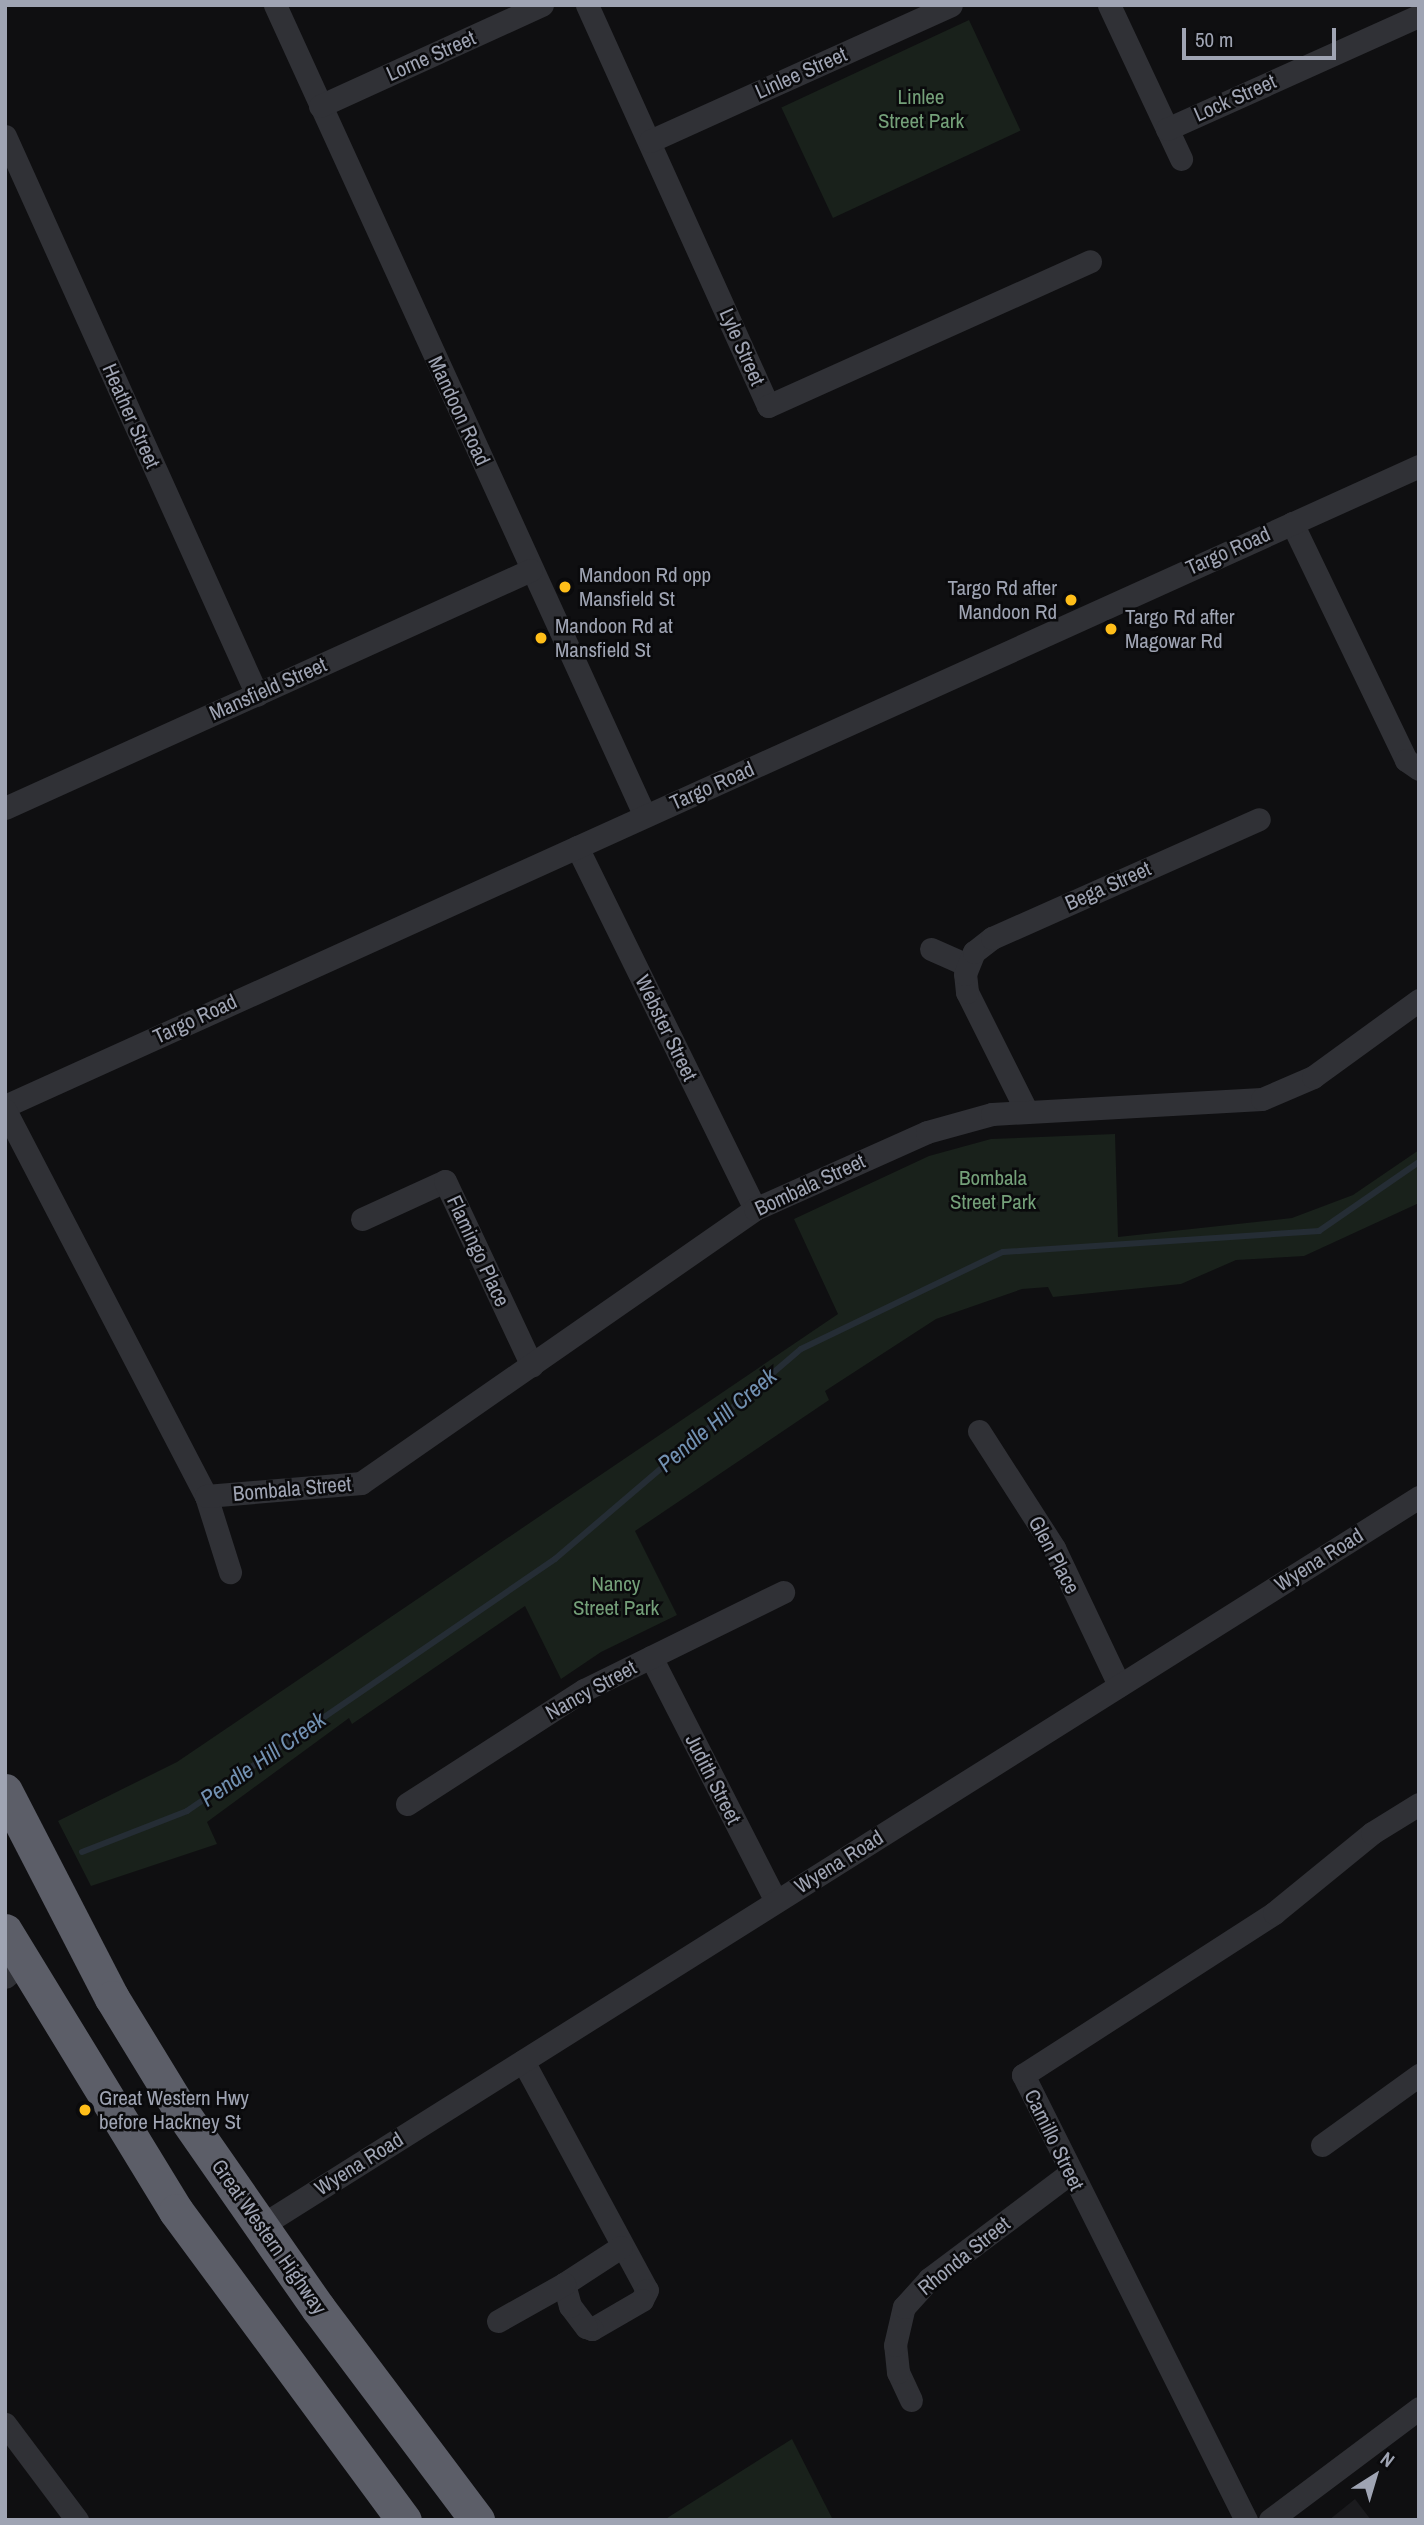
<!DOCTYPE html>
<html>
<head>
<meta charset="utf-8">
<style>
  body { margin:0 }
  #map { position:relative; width:1424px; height:2525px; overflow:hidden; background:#0f0f11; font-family:"Archivo Narrow",sans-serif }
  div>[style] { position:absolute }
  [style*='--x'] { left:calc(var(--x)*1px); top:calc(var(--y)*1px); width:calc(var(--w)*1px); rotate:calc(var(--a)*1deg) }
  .built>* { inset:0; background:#1b1b1e }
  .green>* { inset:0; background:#19211b; transform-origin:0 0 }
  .stream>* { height:6px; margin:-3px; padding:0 3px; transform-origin:3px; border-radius:3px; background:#252d35 }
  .minor>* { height:23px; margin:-11.5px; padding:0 11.5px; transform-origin:11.5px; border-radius:11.5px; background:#303136 }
  .highway>* { height:35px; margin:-17.5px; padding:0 17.5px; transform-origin:17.5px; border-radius:17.5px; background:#5c5e68 }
  .dots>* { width:19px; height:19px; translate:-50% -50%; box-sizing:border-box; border:4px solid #0a0a0c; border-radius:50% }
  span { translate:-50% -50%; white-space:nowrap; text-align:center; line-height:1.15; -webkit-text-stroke:5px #0a0a0c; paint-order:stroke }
  .street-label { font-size:21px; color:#9fa4b3 }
  .park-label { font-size:21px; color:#74a079 }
  .poi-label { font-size:21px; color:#9fa4b3 }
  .left { translate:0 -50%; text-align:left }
  .right { translate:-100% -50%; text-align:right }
  .water-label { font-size:23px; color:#7291b2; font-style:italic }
  .frame { position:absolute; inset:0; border:7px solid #9fa4b3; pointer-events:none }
  .north { position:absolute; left:1340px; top:2441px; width:70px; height:70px; -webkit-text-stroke:5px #0a0a0c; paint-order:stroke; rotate:37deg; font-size:19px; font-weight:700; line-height:28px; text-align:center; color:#9fa4b3 }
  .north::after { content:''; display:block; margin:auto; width:24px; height:32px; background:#9fa4b3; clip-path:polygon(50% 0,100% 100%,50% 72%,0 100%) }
  .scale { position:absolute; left:1182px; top:28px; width:154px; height:32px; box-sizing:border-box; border:4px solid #9fa4b3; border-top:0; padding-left:9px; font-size:21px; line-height:24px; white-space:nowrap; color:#9fa4b3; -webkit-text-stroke:5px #0a0a0c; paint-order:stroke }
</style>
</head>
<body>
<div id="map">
  <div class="built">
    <div style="clip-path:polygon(1355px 2499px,1371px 2520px,1329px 2520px)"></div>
  </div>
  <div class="green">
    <div style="left:969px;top:20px;width:122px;height:207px;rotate:65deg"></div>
    <div style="clip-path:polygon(1115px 1134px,1118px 1237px,1292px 1218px,1353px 1195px,1419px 1150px,1419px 1203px,1304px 1256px,1236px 1260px,1181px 1284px,1053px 1297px,1048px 1287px,1022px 1289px,936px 1319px,825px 1391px,829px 1400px,635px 1531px,677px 1615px,601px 1652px,561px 1679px,525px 1606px,352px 1724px,349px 1718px,207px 1822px,217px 1844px,91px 1886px,58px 1821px,177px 1762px,838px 1314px,794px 1219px,929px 1156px,991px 1139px)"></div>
    <div style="clip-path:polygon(792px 2439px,833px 2520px,664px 2520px)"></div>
  </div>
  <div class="stream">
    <div style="--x:82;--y:1852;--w:113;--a:-21.3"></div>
    <div style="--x:187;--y:1811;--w:446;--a:-34.4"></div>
    <div style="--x:555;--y:1559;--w:323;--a:-40.5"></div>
    <div style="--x:801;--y:1349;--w:224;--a:-25.7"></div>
    <div style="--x:1003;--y:1252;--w:317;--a:-3.8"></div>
    <div style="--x:1319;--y:1231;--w:121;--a:-34.6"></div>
  </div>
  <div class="minor">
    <div style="--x:275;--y:5;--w:891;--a:65.48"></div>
    <div style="--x:587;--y:5;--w:440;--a:65.7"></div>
    <div style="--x:768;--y:406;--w:353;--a:-24.2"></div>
    <div style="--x:1109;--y:5;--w:170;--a:64.9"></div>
    <div style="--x:320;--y:106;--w:244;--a:-24.5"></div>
    <div style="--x:1167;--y:129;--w:276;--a:-24.2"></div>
    <div style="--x:5;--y:136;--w:613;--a:65.73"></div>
    <div style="--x:650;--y:141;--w:330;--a:-24.3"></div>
    <div style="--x:1292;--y:523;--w:263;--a:64.3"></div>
    <div style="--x:1406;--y:760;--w:16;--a:35"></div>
    <div style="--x:5;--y:808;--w:577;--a:-24.35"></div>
    <div style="--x:577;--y:847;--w:403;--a:63.8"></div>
    <div style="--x:931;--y:949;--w:39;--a:24"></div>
    <div style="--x:5;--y:1106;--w:1552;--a:-24.35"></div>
    <div style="--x:5;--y:1110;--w:435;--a:62.5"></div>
    <div style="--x:206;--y:1496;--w:80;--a:72.5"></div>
    <div style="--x:1027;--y:1112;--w:134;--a:-116.6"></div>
    <div style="--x:967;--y:992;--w:18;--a:-96"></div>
    <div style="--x:965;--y:974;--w:24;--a:-68"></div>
    <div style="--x:974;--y:952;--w:23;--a:-38"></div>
    <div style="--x:992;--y:938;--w:292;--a:-24"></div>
    <div style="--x:362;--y:1219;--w:91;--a:-24.6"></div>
    <div style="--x:445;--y:1181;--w:204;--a:64.8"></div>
    <div style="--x:979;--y:1431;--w:139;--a:57.3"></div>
    <div style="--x:1054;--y:1548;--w:152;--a:64.6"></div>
    <div style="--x:206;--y:1496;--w:156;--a:-4.8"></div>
    <div style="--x:361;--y:1483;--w:480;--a:-34.8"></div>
    <div style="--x:755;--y:1209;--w:188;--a:-24.1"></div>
    <div style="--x:927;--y:1132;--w:67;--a:-15.5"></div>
    <div style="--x:992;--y:1114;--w:270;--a:-3.2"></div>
    <div style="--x:1262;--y:1099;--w:56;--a:-23.3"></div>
    <div style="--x:1313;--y:1077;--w:131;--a:-36"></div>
    <div style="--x:651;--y:1657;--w:274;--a:62.9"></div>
    <div style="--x:407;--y:1804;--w:211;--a:-32.8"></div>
    <div style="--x:584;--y:1690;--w:222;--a:-26.2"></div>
    <div style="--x:5;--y:1977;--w:21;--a:-41"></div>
    <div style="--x:523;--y:2061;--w:260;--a:61.6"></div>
    <div style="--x:647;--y:2290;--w:11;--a:117"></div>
    <div style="--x:642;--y:2300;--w:58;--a:149.9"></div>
    <div style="--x:592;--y:2329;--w:6;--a:-162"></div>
    <div style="--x:586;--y:2327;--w:26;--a:-127"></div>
    <div style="--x:570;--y:2306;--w:23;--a:-105"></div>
    <div style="--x:564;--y:2284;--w:68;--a:-33"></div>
    <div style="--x:1322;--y:2145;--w:120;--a:-35.8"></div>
    <div style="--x:259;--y:2227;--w:1371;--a:-32.18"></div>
    <div style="--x:498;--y:2321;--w:76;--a:-29.3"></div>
    <div style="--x:911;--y:2400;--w:31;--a:-115"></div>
    <div style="--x:898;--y:2372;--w:27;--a:-96"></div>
    <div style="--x:895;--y:2345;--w:39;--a:-77"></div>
    <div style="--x:904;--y:2307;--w:38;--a:-48"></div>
    <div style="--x:929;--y:2279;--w:175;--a:-36.9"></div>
    <div style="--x:5;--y:2424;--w:120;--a:53.1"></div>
    <div style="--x:1246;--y:2520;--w:498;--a:-116.6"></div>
    <div style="--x:1023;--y:2075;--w:299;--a:-32.8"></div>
    <div style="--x:1274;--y:1913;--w:127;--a:-39.2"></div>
    <div style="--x:1372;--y:1833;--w:55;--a:-31.7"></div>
    <div style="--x:1270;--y:2520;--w:186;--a:-36.9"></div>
  </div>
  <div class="highway">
    <div style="--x:5;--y:1791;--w:233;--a:62.7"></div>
    <div style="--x:112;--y:1998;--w:132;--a:58.6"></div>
    <div style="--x:181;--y:2111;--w:240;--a:55.2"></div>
    <div style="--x:318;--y:2308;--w:265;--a:53.1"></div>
    <div style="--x:5;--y:1931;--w:328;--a:58.6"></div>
    <div style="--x:176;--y:2211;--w:384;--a:53.6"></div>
  </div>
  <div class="dots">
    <div style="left:565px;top:587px;background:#ffbe19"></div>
    <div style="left:1071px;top:600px;background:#ffbe19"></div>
    <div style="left:1111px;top:629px;background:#ffbe19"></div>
    <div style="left:541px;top:638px;background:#ffbe19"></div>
    <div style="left:85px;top:2110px;background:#ffbe19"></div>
  </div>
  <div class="street-label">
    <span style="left:431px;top:56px;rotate:-24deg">Lorne Street</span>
    <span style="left:801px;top:73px;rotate:-24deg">Linlee Street</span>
    <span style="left:1235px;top:98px;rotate:-24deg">Lock Street</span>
    <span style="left:742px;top:347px;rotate:66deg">Lyle Street</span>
    <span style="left:459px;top:411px;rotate:65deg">Mandoon Road</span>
    <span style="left:131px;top:416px;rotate:66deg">Heather Street</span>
    <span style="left:1228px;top:551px;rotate:-24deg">Targo Road</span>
    <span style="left:268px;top:689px;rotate:-24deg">Mansfield Street</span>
    <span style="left:712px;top:786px;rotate:-24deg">Targo Road</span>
    <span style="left:1108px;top:886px;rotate:-24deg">Bega Street</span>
    <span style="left:195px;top:1019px;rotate:-25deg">Targo Road</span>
    <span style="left:666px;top:1028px;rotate:64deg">Webster Street</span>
    <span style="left:810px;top:1185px;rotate:-25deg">Bombala Street</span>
    <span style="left:478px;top:1251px;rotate:65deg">Flamingo Place</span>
    <span style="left:292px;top:1489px;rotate:-5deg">Bombala Street</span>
    <span style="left:1054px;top:1555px;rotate:62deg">Glen Place</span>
    <span style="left:1319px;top:1560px;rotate:-32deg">Wyena Road</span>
    <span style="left:591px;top:1690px;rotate:-29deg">Nancy Street</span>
    <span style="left:713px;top:1779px;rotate:63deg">Judith Street</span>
    <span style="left:839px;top:1862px;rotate:-32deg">Wyena Road</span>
    <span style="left:1054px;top:2140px;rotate:64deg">Camillo Street</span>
    <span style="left:359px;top:2164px;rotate:-32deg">Wyena Road</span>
    <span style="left:269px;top:2237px;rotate:55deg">Great Western Highway</span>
    <span style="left:964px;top:2256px;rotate:-39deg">Rhonda Street</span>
  </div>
  <div class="park-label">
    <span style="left:921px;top:109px">Linlee<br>Street Park</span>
    <span style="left:993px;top:1190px">Bombala<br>Street Park</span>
    <span style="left:616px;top:1596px">Nancy<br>Street Park</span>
  </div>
  <div class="poi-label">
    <span class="left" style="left:579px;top:587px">Mandoon Rd opp<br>Mansfield St</span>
    <span class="right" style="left:1057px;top:600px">Targo Rd after<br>Mandoon Rd</span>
    <span class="left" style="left:1125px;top:629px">Targo Rd after<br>Magowar Rd</span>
    <span class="left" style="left:555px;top:638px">Mandoon Rd at<br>Mansfield St</span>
    <span class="left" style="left:99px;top:2110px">Great Western Hwy<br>before Hackney St</span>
  </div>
  <div class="water-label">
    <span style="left:717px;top:1420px;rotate:-40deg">Pendle Hill Creek</span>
    <span style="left:263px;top:1759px;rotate:-35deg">Pendle Hill Creek</span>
  </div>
  <div class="frame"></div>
  <div class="north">N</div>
  <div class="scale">50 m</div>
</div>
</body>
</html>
